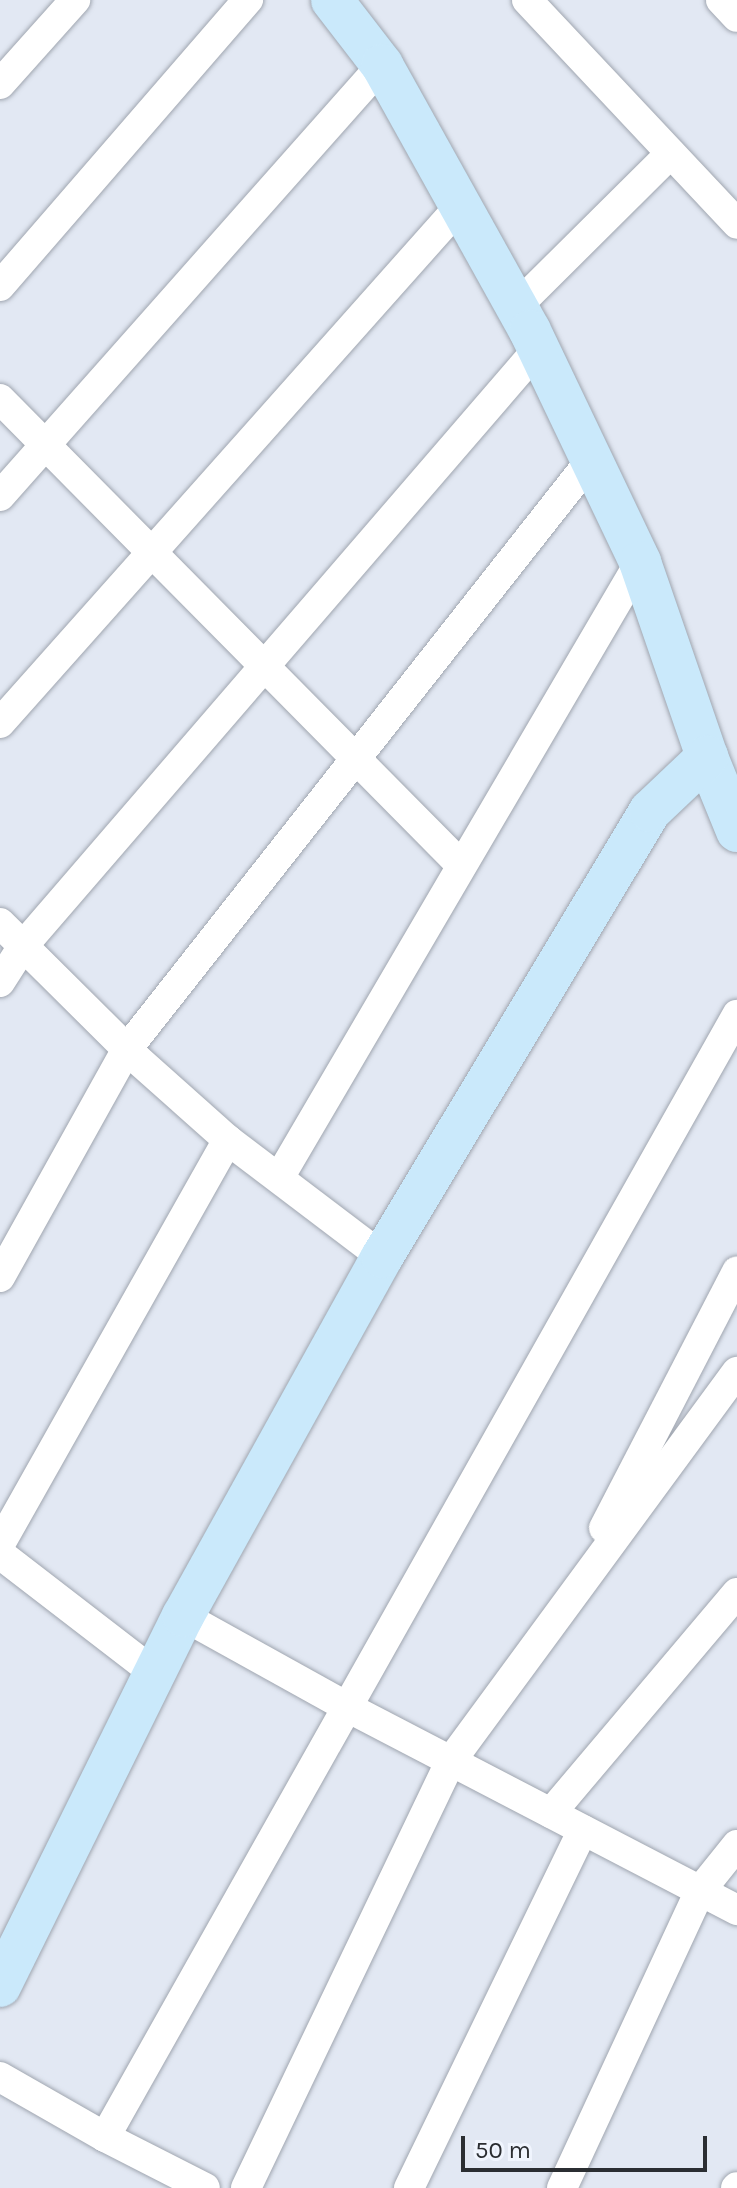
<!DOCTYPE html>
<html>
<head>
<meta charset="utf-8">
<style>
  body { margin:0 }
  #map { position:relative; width:737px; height:2188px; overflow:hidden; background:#e2e8f3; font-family:Karla,sans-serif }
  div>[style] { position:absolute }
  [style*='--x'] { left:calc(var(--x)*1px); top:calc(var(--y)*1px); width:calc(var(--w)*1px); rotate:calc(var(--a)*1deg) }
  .roads { filter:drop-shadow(0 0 2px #a0a6b0) drop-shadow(0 0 2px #a0a6b0) }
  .street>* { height:30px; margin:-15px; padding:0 15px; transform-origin:15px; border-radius:15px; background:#fff }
  .secondary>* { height:42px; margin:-21px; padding:0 21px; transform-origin:21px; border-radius:21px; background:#cae9fb }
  span { translate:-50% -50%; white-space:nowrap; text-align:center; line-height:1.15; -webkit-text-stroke:7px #f0f5fe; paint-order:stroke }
  .scale { position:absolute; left:461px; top:2136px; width:246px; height:36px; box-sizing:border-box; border:4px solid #2b2e32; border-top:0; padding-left:10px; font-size:24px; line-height:28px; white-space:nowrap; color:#2b2e32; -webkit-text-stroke:6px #f0f5fe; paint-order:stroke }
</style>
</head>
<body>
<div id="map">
  <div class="roads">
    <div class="street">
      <div style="--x:527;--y:0;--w:307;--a:46.8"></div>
      <div style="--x:721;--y:0;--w:23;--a:47"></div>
      <div style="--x:0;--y:84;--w:113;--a:-48.2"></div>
      <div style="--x:0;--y:286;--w:379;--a:-49.1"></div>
      <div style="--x:516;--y:307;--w:218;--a:-44.8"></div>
      <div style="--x:0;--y:399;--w:655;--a:45.31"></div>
      <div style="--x:0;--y:496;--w:576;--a:-48.45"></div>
      <div style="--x:0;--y:723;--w:692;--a:-48.34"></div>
      <div style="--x:0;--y:923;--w:193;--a:44.8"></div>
      <div style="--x:137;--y:1059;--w:122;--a:41.7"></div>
      <div style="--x:228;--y:1140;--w:193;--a:37.2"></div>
      <div style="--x:0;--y:982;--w:43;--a:-57.4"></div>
      <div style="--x:23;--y:946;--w:788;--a:-49.22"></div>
      <div style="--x:279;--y:1178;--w:714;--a:-59.63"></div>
      <div style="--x:0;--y:1277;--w:261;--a:-60.9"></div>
      <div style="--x:127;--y:1049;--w:750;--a:-51.77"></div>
      <div style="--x:604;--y:1528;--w:289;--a:-62.6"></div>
      <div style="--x:0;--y:1544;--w:464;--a:-60.6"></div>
      <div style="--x:0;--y:1554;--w:198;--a:37.6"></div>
      <div style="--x:183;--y:1616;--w:188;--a:29"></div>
      <div style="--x:347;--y:1707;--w:440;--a:27.5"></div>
      <div style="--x:551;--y:1813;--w:288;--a:-49.8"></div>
      <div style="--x:0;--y:2077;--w:121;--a:29.7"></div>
      <div style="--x:105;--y:2137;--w:112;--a:27"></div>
      <div style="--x:105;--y:2137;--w:1288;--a:-60.61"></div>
      <div style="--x:246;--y:2188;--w:474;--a:-64.4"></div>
      <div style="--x:451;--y:1761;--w:483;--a:-53.7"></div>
      <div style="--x:409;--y:2188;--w:398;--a:-64.1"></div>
      <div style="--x:562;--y:2188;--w:327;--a:-65.1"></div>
      <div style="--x:700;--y:1891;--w:59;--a:-51.2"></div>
      <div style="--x:736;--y:2188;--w:1;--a:-45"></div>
    </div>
    <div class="secondary">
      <div style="--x:332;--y:0;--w:82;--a:52.4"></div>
      <div style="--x:382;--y:65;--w:304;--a:60.9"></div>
      <div style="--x:530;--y:331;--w:256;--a:64.5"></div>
      <div style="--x:640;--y:562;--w:206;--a:71"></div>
      <div style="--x:707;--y:757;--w:80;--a:67.9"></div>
      <div style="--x:0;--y:1986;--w:413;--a:-63.7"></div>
      <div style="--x:183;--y:1616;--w:410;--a:-61"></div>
      <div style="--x:382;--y:1257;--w:520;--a:-59"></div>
      <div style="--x:650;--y:811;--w:79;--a:-43.5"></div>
    </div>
  </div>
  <div class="scale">50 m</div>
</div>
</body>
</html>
